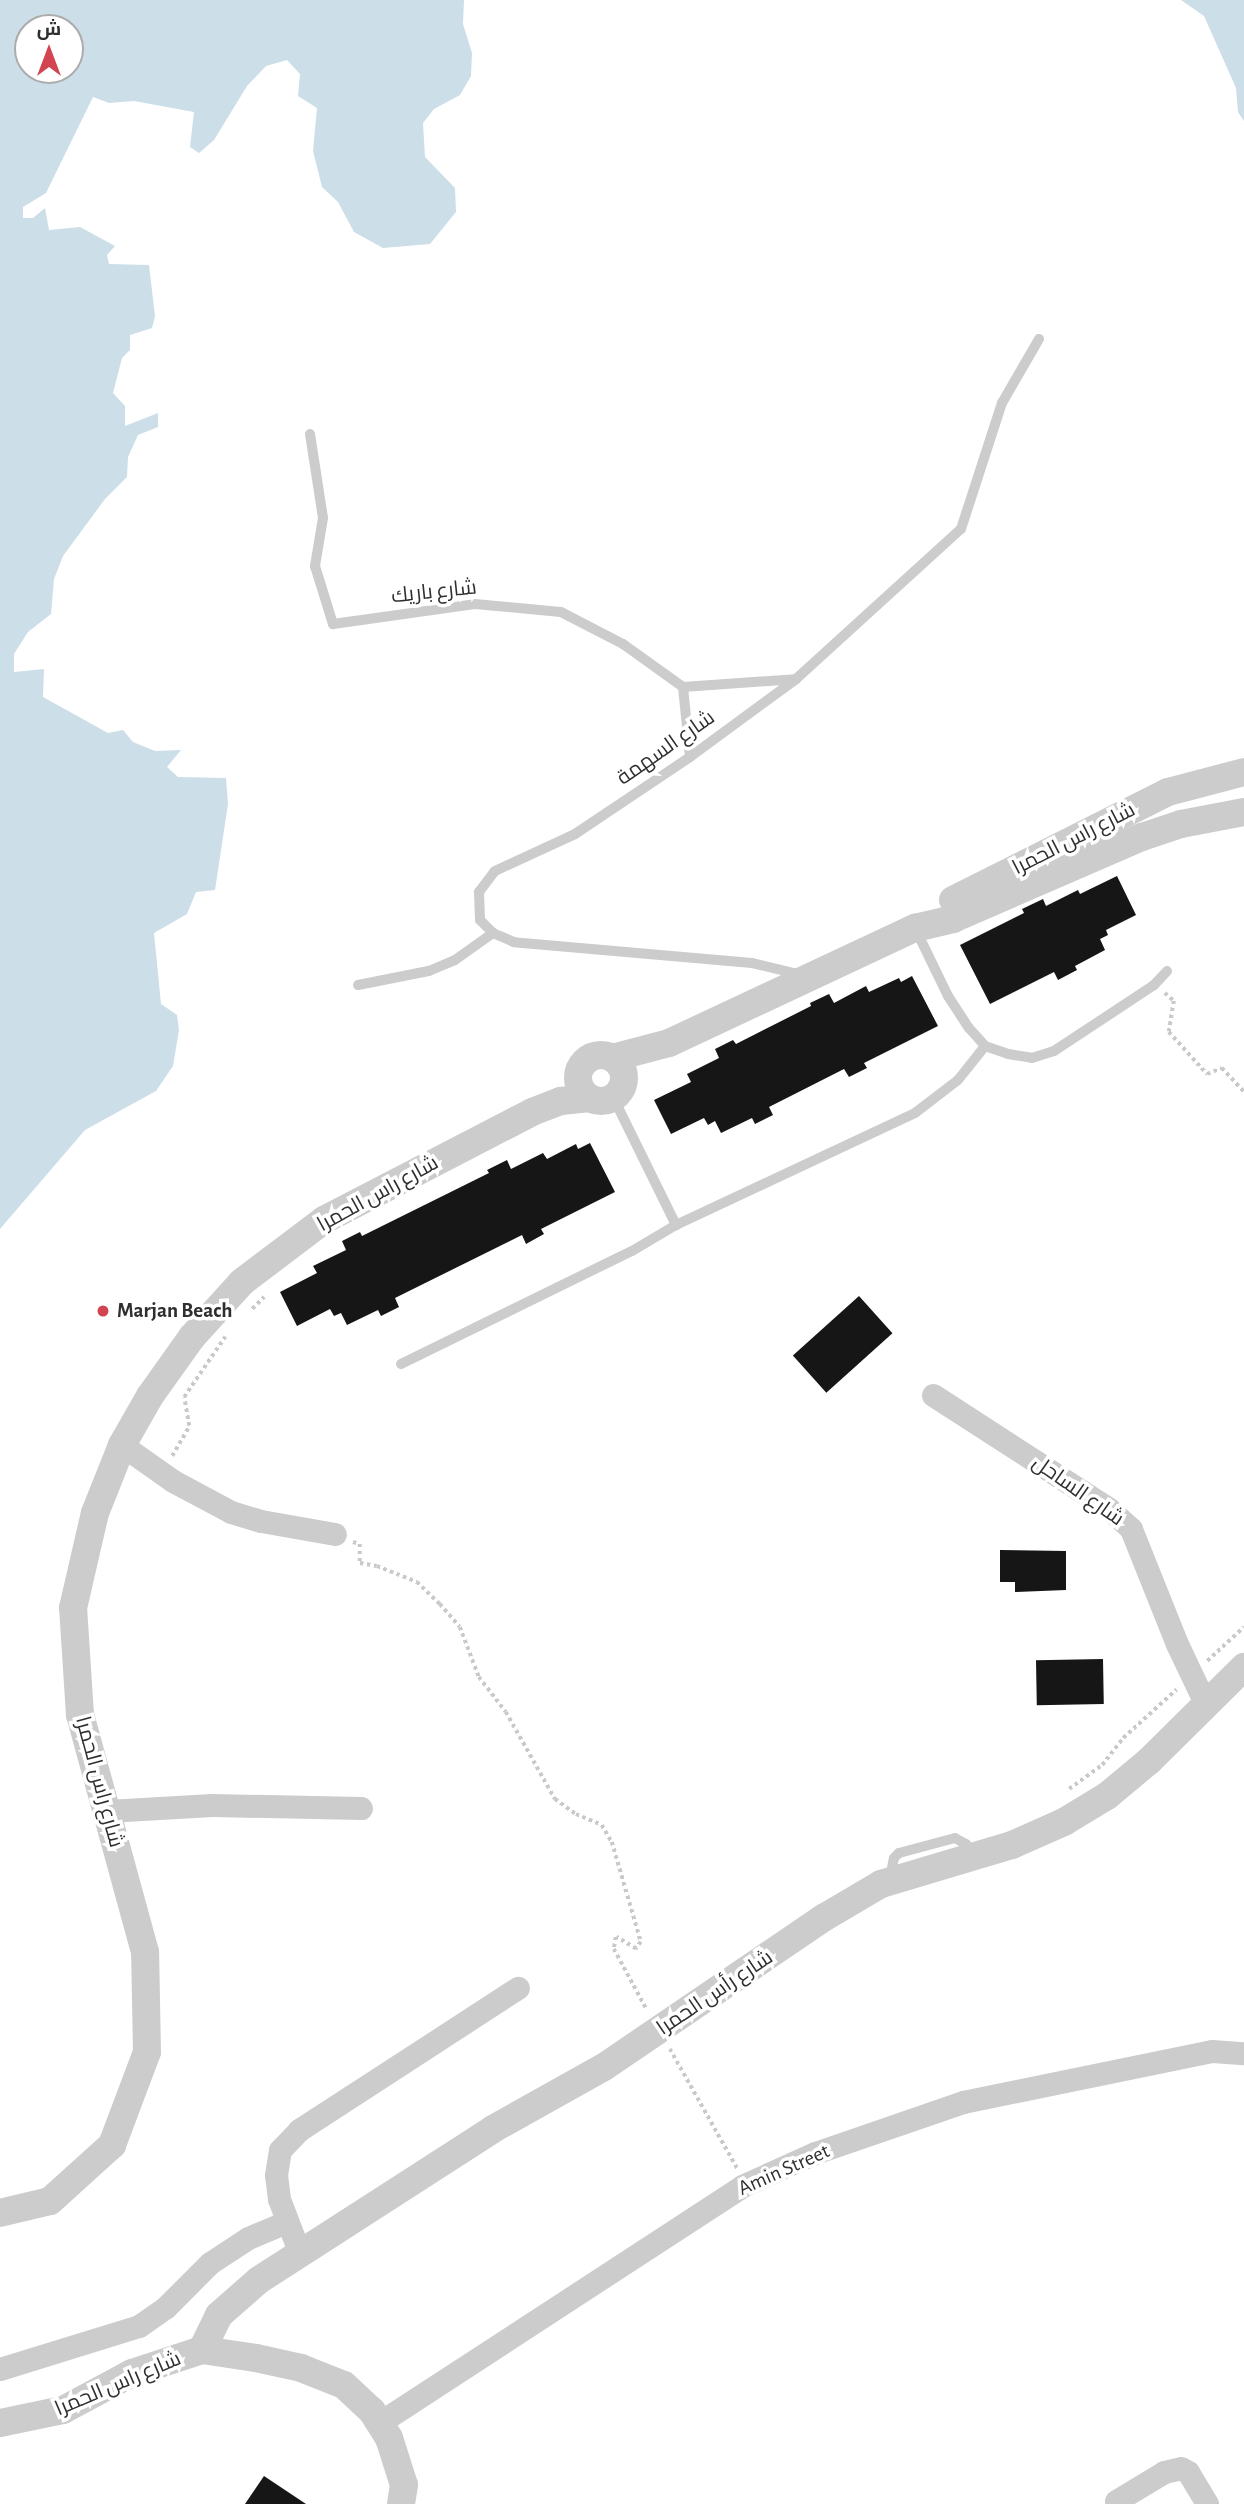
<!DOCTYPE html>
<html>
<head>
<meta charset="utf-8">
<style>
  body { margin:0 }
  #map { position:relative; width:1244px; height:2504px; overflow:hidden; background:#fff; font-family:"Alegreya Sans",Cairo,sans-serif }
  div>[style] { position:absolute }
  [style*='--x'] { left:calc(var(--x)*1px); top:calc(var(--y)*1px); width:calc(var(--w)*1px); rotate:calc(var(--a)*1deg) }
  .water>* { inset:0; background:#ccdee8 }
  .building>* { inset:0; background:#161616; transform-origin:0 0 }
  .path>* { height:3.5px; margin-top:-1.75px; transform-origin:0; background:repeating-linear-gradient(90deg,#c9c9c9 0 3.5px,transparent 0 7px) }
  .service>* { height:10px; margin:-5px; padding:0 5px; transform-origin:5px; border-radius:5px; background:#ccc }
  .minor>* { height:23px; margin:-11.5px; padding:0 11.5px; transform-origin:11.5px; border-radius:11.5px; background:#ccc }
  .tertiary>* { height:28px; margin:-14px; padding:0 14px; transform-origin:14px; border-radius:14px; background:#ccc }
  .tertiary>.ring { margin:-14px; padding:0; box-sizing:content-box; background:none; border:28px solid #ccc; border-radius:50% }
  .dots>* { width:19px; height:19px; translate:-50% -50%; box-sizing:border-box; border:4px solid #fff; border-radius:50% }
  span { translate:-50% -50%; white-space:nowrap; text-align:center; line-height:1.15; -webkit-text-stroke:7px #fff; paint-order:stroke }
  .street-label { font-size:21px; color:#2f2f2f }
  .poi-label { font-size:21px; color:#2f2f2f; font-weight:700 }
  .left { translate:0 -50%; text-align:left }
  .north { position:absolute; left:14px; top:14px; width:70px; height:70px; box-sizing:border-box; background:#fff; border:2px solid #acacac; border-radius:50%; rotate:0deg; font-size:19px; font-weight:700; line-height:28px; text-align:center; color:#2f2f2f }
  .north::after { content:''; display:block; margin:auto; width:24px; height:32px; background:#d34452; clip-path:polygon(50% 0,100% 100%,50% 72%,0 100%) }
</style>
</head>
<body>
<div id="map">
  <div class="water">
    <div style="clip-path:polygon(evenodd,0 0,464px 0,463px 24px,472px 53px,471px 76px,460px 95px,434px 109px,423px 123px,425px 157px,455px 188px,456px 212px,430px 244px,383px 248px,354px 232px,338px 202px,322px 187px,313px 151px,317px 108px,298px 96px,300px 74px,287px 60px,266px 66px,247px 86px,214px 140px,199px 153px,190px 147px,194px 112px,134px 101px,109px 103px,93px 97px,46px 193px,23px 207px,23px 218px,33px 218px,45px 208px,49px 230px,80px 227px,115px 246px,107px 255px,109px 264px,149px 265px,155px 316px,152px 328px,130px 335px,130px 350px,122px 358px,113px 393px,125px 406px,125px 426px,158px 413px,158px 427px,138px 435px,128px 457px,127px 477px,105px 499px,63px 556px,54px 579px,51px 614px,28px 632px,14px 654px,14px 672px,44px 669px,43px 697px,108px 733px,123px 730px,133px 742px,155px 751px,181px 750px,167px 767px,178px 777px,226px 778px,228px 804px,215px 890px,196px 892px,187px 914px,154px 933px,161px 1004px,177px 1015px,179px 1030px,173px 1066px,156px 1091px,85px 1130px,0 1229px,0 0,70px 28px,70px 70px,28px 70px,28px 28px,70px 28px)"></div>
    <div style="clip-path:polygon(1181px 0,1244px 0,1244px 121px,1238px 112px,1236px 88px,1204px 16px)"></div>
  </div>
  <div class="building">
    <div style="clip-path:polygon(1117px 876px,1136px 915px,1106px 930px,1108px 935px,1100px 939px,1105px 950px,1075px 966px,1077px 970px,1058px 980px,1054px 972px,990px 1004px,960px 945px,1024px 913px,1022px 909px,1043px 899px,1046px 906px,1078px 890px,1080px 894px)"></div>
    <div style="clip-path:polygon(912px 976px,938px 1026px,864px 1063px,867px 1068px,849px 1077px,844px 1069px,769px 1107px,773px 1115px,755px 1124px,752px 1118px,721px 1133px,715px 1121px,708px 1125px,704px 1118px,671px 1134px,654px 1100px,691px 1082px,687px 1074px,719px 1058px,715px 1049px,733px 1040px,736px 1044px,811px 1006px,810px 1003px,829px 994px,834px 1003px,866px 986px,869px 992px,899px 978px,901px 982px)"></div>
    <div style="clip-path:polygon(590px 1143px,615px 1192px,541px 1229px,544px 1234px,526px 1244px,522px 1235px,395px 1298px,399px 1307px,381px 1316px,378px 1310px,347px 1325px,341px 1313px,334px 1316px,330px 1309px,297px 1326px,280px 1292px,317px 1273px,313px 1266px,346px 1250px,342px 1241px,360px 1232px,362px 1236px,489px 1173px,487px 1170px,507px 1160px,511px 1169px,543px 1153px,547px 1159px,576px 1144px,578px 1149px)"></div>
    <div style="left:859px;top:1296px;width:50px;height:89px;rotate:48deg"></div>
    <div style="clip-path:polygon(1000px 1550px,1066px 1551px,1066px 1590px,1015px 1592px,1015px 1582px,1000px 1582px)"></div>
    <div style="left:1103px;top:1659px;width:45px;height:67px;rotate:89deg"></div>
    <div style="clip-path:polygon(264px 2476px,306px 2504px,245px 2504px)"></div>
  </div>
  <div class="path">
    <div style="--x:1165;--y:993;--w:12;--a:42"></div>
    <div style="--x:1174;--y:1001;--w:31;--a:99"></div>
    <div style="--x:1169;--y:1032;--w:57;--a:47.9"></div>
    <div style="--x:1207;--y:1074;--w:16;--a:-22"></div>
    <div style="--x:1222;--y:1068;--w:33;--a:47"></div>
    <div style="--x:252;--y:1309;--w:17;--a:-45"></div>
    <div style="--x:172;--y:1456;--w:34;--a:-60"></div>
    <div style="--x:189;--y:1426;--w:29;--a:-100"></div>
    <div style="--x:184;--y:1397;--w:73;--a:-55.7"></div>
    <div style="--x:353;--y:1542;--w:7;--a:16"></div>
    <div style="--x:360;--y:1544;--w:19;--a:90"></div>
    <div style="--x:360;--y:1563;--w:17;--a:10"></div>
    <div style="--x:377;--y:1566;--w:43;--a:21.8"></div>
    <div style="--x:417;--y:1582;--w:32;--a:44"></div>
    <div style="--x:440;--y:1604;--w:30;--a:49"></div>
    <div style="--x:460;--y:1627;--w:53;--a:69.2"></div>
    <div style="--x:479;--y:1677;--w:44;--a:52.4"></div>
    <div style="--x:506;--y:1712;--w:100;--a:60.6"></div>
    <div style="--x:555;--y:1799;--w:26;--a:36"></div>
    <div style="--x:576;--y:1814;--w:28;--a:23"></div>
    <div style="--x:602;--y:1825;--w:20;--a:60"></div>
    <div style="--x:612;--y:1842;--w:104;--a:73.8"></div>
    <div style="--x:641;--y:1942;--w:9;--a:126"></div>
    <div style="--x:636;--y:1949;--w:23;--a:-149"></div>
    <div style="--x:616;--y:1937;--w:12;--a:99"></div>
    <div style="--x:614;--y:1949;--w:69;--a:61.6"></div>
    <div style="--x:1207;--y:1661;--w:50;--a:-42.6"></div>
    <div style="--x:1069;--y:1789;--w:41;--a:-36"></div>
    <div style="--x:1102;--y:1765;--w:34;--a:-52"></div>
    <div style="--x:1123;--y:1738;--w:72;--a:-42.2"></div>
    <div style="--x:670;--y:2049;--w:137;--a:60.6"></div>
  </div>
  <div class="service">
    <div style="--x:310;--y:434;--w:85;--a:81.2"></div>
    <div style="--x:323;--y:518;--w:49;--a:99.5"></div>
    <div style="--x:315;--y:566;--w:61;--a:72.8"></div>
    <div style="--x:333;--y:624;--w:143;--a:-8"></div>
    <div style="--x:475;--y:604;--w:86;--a:5.3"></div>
    <div style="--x:561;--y:612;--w:70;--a:27.3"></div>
    <div style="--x:623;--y:644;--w:74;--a:35.6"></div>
    <div style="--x:683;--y:687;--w:70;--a:84.3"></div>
    <div style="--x:683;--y:687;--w:113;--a:-4"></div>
    <div style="--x:915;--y:928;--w:76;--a:64.1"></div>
    <div style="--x:948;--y:996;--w:38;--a:57"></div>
    <div style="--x:969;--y:1028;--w:24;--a:48"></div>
    <div style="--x:985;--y:1046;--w:24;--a:19"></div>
    <div style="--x:1008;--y:1054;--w:24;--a:9"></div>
    <div style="--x:1032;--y:1058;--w:23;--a:-18"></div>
    <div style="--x:1054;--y:1051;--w:120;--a:-33.4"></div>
    <div style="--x:1154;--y:985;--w:19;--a:-47"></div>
    <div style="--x:802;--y:975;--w:51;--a:-166.5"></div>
    <div style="--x:752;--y:963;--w:239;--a:-175"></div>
    <div style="--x:514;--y:942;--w:23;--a:-157"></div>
    <div style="--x:493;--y:933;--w:18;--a:-135"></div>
    <div style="--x:480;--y:920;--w:28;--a:-92"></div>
    <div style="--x:479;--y:892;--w:26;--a:-53"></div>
    <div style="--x:495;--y:871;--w:88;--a:-24.8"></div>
    <div style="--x:575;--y:834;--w:138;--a:-33.8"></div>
    <div style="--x:690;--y:757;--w:132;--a:-36.3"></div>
    <div style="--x:796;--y:679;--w:223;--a:-42.3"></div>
    <div style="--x:961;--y:529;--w:133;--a:-72"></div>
    <div style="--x:1002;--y:403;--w:74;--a:-60"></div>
    <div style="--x:358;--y:985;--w:72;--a:-11.2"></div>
    <div style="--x:429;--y:971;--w:28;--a:-23"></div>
    <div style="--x:455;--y:960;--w:47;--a:-35.4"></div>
    <div style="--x:613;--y:1097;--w:143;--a:63.8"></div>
    <div style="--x:401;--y:1364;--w:257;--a:-26.1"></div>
    <div style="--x:632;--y:1251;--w:51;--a:-30.6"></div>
    <div style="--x:676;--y:1225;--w:264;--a:-25.1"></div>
    <div style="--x:915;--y:1113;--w:54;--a:-37.5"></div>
    <div style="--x:958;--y:1080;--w:43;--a:-51.5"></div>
    <div style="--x:890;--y:1878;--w:20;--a:-79"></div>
    <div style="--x:894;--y:1858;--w:7;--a:-45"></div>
    <div style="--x:899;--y:1853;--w:58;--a:-15"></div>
    <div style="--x:955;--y:1838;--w:13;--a:29"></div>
    <div style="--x:966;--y:1844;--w:15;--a:48"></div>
  </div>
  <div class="minor">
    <div style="--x:933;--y:1395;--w:208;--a:32.9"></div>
    <div style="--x:1108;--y:1508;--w:31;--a:42"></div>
    <div style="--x:1131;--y:1529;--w:124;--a:68.2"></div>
    <div style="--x:1177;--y:1644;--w:68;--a:64.6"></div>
    <div style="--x:122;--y:1445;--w:62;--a:35.2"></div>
    <div style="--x:173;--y:1481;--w:66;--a:28.1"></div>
    <div style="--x:231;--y:1512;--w:31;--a:17"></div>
    <div style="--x:261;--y:1521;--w:75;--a:10"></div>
    <div style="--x:107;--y:1811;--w:105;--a:-3.3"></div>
    <div style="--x:212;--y:1805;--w:149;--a:1.2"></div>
    <div style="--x:300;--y:2254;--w:59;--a:-110.9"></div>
    <div style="--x:279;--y:2199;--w:24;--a:-97"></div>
    <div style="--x:276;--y:2175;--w:25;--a:-81"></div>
    <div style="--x:280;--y:2150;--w:28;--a:-46"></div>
    <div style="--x:299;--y:2130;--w:261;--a:-33"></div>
    <div style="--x:0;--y:2369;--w:145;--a:-17.2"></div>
    <div style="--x:139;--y:2326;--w:33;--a:-35"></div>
    <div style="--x:166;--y:2307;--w:62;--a:-45"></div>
    <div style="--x:210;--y:2263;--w:45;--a:-33.3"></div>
    <div style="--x:248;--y:2238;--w:41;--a:-22.8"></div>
    <div style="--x:379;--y:2423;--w:434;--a:-33.1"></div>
    <div style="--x:742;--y:2186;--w:80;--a:-24.3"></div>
    <div style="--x:815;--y:2153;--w:157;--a:-19"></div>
    <div style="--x:963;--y:2102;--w:254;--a:-11.6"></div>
    <div style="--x:1212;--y:2051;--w:32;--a:4"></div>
    <div style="--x:1116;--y:2501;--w:56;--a:-31.1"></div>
    <div style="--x:1164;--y:2472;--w:17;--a:-13"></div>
    <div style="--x:1181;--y:2468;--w:8;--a:30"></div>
    <div style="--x:1188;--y:2472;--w:37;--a:59"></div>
  </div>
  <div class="tertiary">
    <div style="--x:953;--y:900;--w:241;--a:-26.7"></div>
    <div style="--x:1168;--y:792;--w:79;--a:-14.7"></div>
    <div class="ring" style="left:578px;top:1055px;width:18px;height:18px"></div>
    <div style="--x:612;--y:1058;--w:59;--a:-14.7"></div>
    <div style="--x:669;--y:1043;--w:272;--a:-25.1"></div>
    <div style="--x:915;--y:928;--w:39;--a:-13"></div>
    <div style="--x:953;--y:919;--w:206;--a:-23.5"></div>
    <div style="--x:1142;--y:837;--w:41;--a:-18.4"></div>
    <div style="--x:1181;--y:824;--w:64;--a:-10.8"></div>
    <div style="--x:0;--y:2213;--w:51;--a:-13.5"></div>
    <div style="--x:50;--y:2201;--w:84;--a:-42.1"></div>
    <div style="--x:112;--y:2145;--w:99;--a:-69.4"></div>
    <div style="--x:147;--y:2052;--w:100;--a:-91.1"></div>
    <div style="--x:145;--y:1952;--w:246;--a:-105.3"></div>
    <div style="--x:80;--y:1715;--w:107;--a:-93.7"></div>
    <div style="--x:73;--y:1608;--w:98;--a:-77"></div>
    <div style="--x:95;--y:1513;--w:73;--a:-68.3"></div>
    <div style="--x:122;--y:1445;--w:56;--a:-60.3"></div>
    <div style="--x:150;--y:1396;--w:72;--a:-54.6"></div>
    <div style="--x:192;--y:1337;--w:74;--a:-47.7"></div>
    <div style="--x:242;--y:1282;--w:103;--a:-37.1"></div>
    <div style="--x:324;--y:1220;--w:234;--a:-27.4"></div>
    <div style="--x:532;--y:1112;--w:31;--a:-21"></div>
    <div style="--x:561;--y:1101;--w:29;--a:-6"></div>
    <div style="--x:202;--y:2350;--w:39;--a:-64"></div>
    <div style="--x:219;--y:2315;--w:53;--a:-41.2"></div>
    <div style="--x:259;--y:2280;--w:278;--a:-32.8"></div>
    <div style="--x:493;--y:2129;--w:127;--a:-29.2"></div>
    <div style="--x:604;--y:2067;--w:267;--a:-34.2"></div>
    <div style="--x:825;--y:1917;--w:65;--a:-30.5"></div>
    <div style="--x:881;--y:1884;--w:137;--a:-16.6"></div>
    <div style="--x:1012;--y:1845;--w:57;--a:-23.9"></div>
    <div style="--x:1064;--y:1822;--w:50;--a:-31.2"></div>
    <div style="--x:1107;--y:1796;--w:55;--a:-39.8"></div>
    <div style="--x:1149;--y:1761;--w:134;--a:-44.7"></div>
    <div style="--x:0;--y:2423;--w:64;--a:-11.7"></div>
    <div style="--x:63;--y:2410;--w:78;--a:-28.2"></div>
    <div style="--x:132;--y:2373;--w:74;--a:-18.2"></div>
    <div style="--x:202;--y:2350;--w:55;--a:8.4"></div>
    <div style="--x:256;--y:2358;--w:46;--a:12.5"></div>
    <div style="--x:301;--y:2368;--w:46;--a:21.6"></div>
    <div style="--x:344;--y:2385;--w:38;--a:43"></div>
    <div style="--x:372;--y:2411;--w:32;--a:58"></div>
    <div style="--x:389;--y:2438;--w:49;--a:72.3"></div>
    <div style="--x:404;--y:2485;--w:19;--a:99"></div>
  </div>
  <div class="dots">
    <div style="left:103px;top:1311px;background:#d34452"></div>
  </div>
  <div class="street-label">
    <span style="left:434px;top:592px;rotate:-6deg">شارع باريك</span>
    <span style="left:666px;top:748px;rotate:-35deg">شارع السهمة</span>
    <span style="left:1074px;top:839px;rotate:-27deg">شارع راس الحمرا</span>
    <span style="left:378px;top:1194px;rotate:-29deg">شارع راس الحمرا</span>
    <span style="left:1078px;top:1491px;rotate:35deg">شارع الساحل</span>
    <span style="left:99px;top:1782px;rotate:75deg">شارع راس الحمرا</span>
    <span style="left:715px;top:1993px;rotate:-34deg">شارع رأس الحمرا</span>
    <span style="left:784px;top:2170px;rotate:-24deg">Amin Street</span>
    <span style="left:118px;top:2384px;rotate:-23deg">شارع راس الحمرا</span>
  </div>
  <div class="poi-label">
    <span class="left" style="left:117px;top:1311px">Marjan Beach</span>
  </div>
  <div class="north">ش</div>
</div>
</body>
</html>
